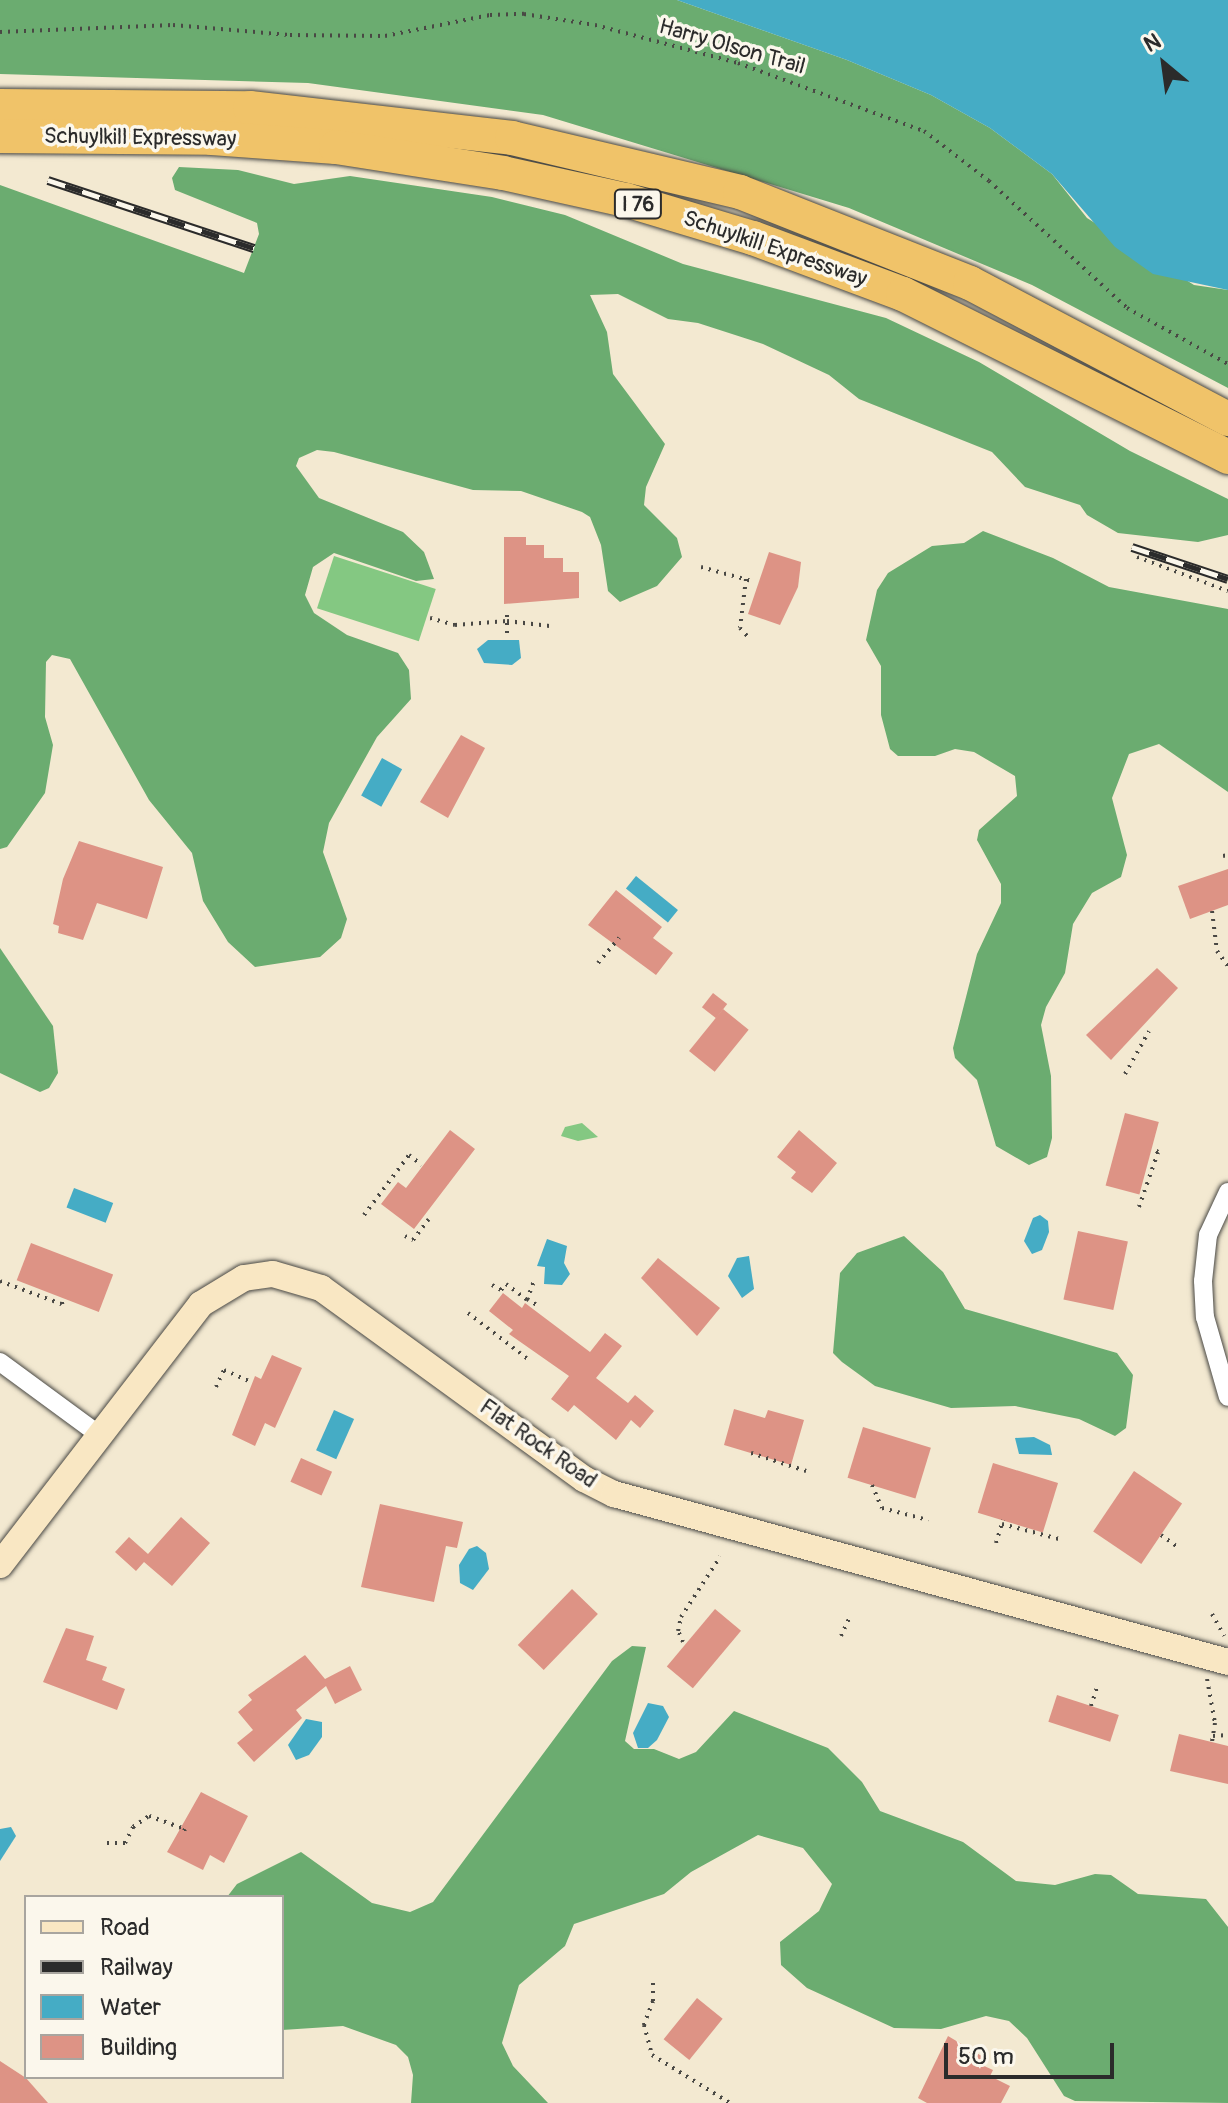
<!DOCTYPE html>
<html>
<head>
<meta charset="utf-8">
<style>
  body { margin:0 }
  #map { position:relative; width:1228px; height:2103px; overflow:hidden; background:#f3e9d1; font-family:Pangolin,sans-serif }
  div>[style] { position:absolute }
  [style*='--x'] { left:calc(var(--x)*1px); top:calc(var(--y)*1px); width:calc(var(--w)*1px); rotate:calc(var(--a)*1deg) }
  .green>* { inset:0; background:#84c882; transform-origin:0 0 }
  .forest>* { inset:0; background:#6bac70 }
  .water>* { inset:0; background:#45acc5; transform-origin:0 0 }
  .building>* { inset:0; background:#dd9385; transform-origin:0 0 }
  .path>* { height:4px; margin-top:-2px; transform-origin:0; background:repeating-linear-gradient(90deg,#494844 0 2px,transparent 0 8px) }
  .roads { filter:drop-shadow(0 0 2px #494844) drop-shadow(0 0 2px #494844) }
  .street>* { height:18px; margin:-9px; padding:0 9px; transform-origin:9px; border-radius:9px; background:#fff }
  .secondary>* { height:26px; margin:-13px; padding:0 13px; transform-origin:13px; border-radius:13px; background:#f9e7c3 }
  .highway>* { height:34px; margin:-17px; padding:0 17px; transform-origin:17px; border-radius:17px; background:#f0c369 }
  .rail>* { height:9px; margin-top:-4.5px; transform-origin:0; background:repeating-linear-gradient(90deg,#fbf7ec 0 18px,#2b2b2b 0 36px); box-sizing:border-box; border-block:2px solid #2b2b2b }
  span { translate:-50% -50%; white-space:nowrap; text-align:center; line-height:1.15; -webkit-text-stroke:7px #fbf7ec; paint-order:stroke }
  .shield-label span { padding:2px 6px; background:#fbf7ec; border:2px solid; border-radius:6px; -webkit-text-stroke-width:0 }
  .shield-label { font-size:20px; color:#2b2b2b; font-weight:700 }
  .street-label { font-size:22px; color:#2b2b2b }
  .legend { position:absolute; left:24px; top:1895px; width:260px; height:184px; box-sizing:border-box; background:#fbf7ec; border:2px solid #a8a59f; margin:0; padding:10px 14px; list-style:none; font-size:24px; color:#2b2b2b }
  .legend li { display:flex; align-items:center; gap:16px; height:40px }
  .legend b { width:40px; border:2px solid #a8a59f }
  .north { position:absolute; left:1124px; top:24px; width:80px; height:80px; -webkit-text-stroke:6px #fbf7ec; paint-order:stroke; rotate:331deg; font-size:22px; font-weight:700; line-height:32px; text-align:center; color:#2b2b2b }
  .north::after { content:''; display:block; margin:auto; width:28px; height:36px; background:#2b2b2b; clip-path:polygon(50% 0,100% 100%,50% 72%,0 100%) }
  .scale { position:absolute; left:944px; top:2043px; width:170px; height:36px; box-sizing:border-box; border:4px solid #2b2b2b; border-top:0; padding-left:10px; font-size:24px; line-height:28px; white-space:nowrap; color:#2b2b2b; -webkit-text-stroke:6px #fbf7ec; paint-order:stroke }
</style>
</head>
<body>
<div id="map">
  <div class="green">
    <div style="left:334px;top:556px;width:107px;height:55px;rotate:18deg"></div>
    <div style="clip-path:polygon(582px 1123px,598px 1137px,578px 1141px,561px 1136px,565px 1127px)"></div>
  </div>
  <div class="forest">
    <div style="clip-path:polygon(0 0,677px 0,847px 60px,931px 95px,990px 128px,1052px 174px,1087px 218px,1194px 285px,1228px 290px,1228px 388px,1032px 285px,849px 208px,543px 115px,308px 83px,0 74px)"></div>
    <div style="clip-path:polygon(179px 167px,238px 170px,294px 184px,350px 176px,492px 197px,565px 215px,683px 264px,886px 318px,979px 362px,1130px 451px,1228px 499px,1228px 535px,1198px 542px,1118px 533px,1087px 515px,1080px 505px,1025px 487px,992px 452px,859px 399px,829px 375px,763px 344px,698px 323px,668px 319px,618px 294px,590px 295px,607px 332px,613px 374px,665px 444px,646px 487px,644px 505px,677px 538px,682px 557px,657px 586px,620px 602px,608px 591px,601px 545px,590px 517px,582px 512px,521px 491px,473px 490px,334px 452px,317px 450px,299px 458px,296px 466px,319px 498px,403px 532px,424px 552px,434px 579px,416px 581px,334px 553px,313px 567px,305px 595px,314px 613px,347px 635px,398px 653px,409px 670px,411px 699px,377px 737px,329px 823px,323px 852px,347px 919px,341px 938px,320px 957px,255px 967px,228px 942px,203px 901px,192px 853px,149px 800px,70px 659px,52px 655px,46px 662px,45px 717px,53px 745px,45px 793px,7px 847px,0 849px,0 185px,244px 273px,259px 234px,257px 223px,175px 190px,172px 178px)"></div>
    <div style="clip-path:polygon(983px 531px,1053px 558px,1109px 587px,1228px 609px,1228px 792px,1159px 744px,1129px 754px,1112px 798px,1127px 855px,1121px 877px,1092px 893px,1073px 924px,1065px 973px,1046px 1007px,1041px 1025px,1051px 1076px,1052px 1138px,1047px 1157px,1029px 1165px,996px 1146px,977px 1080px,955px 1058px,953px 1048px,977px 954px,1001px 903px,1001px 884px,977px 840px,979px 830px,1017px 796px,1015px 776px,974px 752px,955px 749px,935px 756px,898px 756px,890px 749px,881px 715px,881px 666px,866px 640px,877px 590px,888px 573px,932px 546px,964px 543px)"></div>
    <div style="clip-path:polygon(0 948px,53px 1026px,58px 1073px,49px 1088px,40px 1092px,0 1073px)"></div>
    <div style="clip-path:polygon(904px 1236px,943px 1272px,965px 1309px,1117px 1353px,1133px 1375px,1126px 1428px,1115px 1436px,1079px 1419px,1015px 1406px,951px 1408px,875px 1386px,842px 1362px,833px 1353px,840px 1273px,857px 1253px)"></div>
    <div style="clip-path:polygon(632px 1646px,646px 1647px,625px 1741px,634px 1749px,654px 1749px,679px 1759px,696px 1752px,734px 1711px,828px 1748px,862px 1782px,880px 1811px,963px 1842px,1016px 1881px,1055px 1885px,1095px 1874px,1111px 1875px,1138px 1894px,1206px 1899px,1228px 1927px,1228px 2103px,1075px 2101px,1064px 2096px,1027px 2038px,1009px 2021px,986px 2016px,941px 2029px,894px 2028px,807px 1988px,781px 1965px,780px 1942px,819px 1911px,832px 1884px,803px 1848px,758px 1835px,691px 1872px,664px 1894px,574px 1924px,565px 1946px,519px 1985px,502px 2043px,513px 2066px,548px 2103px,411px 2103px,413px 2075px,408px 2057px,396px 2045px,343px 2026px,282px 2030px,282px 1897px,227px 1897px,237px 1884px,301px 1852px,372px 1903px,410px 1912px,433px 1902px,612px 1661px)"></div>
  </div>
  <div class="water">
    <div style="clip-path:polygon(677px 0,1228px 0,1228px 290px,1153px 274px,1115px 247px,1052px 174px,990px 128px,931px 95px,847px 60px)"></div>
    <div style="clip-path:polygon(488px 640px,519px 640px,521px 658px,512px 665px,484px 663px,477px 649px)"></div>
    <div style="left:382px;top:758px;width:23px;height:43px;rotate:29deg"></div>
    <div style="left:636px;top:876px;width:54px;height:16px;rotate:39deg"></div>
    <div style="left:74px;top:1188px;width:42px;height:21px;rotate:21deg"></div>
    <div style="clip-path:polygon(1040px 1215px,1048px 1221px,1049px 1232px,1042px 1250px,1032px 1254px,1024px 1241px,1033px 1218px)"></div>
    <div style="clip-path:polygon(547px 1239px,567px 1246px,564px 1263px,570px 1274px,562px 1285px,544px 1284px,545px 1267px,537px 1266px)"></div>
    <div style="clip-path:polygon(749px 1256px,754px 1289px,742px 1298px,728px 1276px,737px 1258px)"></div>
    <div style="left:334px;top:1410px;width:22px;height:44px;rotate:24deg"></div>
    <div style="clip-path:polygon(1034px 1437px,1050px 1445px,1052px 1455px,1019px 1454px,1015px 1438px)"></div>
    <div style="clip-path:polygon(477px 1546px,486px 1553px,489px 1569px,473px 1590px,460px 1583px,459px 1565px,469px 1549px)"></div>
    <div style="clip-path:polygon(648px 1703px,663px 1706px,669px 1717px,657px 1740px,648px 1748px,638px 1748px,633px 1733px)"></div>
    <div style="clip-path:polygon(306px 1719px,322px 1722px,322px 1737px,309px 1755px,296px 1760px,288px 1745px)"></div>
    <div style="clip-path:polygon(11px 1827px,16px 1836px,0 1861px,0 1829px)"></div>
  </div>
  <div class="building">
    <div style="clip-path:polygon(504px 537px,526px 537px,526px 545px,544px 545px,544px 558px,563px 558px,563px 572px,579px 572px,579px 598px,504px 604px)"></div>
    <div style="clip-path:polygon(769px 552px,801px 562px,798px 587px,780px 625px,748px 614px)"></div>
    <div style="clip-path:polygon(461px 735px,485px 748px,448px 818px,420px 802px)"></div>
    <div style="clip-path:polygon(79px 841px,163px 867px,147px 919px,97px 903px,83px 940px,58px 933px,59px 926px,53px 924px,63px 879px)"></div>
    <div style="clip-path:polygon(1228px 869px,1228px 905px,1190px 919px,1178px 886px)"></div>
    <div style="clip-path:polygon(616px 890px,662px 927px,653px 938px,673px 953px,656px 975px,588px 925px)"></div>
    <div style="clip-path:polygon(1157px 968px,1178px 988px,1111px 1060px,1086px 1035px)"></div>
    <div style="left:713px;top:993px;width:18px;height:18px;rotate:38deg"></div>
    <div style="left:723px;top:1009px;width:33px;height:54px;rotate:39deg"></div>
    <div style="left:1125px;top:1113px;width:35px;height:75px;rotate:15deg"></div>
    <div style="clip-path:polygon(450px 1130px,475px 1149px,414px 1229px,381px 1204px,398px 1182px,406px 1188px)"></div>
    <div style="clip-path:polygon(799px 1130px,837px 1163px,812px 1193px,791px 1178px,796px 1172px,777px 1157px)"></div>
    <div style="left:1078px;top:1231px;width:51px;height:70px;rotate:12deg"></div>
    <div style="left:31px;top:1243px;width:88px;height:40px;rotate:21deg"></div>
    <div style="clip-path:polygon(658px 1258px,720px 1308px,697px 1336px,641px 1278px)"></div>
    <div style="clip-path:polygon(503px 1293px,522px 1308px,525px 1303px,590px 1352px,605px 1333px,622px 1346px,596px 1378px,628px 1403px,635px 1395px,654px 1411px,640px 1428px,631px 1420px,616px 1440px,574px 1405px,568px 1412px,551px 1399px,569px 1376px,509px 1334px,513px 1330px,489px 1311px)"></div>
    <div style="clip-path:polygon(272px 1355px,302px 1368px,275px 1428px,265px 1423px,255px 1446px,232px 1435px,255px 1376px,261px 1379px)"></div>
    <div style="clip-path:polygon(734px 1409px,765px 1418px,768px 1410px,804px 1420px,791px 1465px,724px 1445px)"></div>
    <div style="left:863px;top:1427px;width:71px;height:53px;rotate:17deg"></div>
    <div style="left:301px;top:1458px;width:34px;height:26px;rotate:24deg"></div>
    <div style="left:993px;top:1463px;width:68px;height:52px;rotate:17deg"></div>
    <div style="left:1134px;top:1471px;width:58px;height:73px;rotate:34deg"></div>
    <div style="clip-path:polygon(380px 1504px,463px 1522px,457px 1548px,446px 1546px,434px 1602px,361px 1587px)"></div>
    <div style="clip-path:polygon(181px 1517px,210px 1543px,172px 1586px,144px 1562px,136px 1571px,115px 1552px,129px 1537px,148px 1554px)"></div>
    <div style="left:572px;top:1589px;width:36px;height:78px;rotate:44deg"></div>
    <div style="left:715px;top:1609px;width:34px;height:75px;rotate:40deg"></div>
    <div style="clip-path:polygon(66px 1628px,94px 1636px,86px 1660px,107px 1667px,102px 1680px,125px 1689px,117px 1710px,43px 1682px)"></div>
    <div style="clip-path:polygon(305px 1655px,325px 1679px,350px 1666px,362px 1690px,335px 1704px,326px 1686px,296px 1710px,302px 1718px,254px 1762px,237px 1743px,253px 1730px,238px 1712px,252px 1700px,248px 1695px)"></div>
    <div style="left:1057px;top:1695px;width:65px;height:28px;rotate:18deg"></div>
    <div style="clip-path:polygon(1179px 1734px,1228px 1746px,1228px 1784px,1170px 1771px)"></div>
    <div style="clip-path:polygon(201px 1792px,248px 1816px,224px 1863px,210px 1855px,203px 1870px,167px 1852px)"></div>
    <div style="left:697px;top:1998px;width:33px;height:53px;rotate:39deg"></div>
    <div style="clip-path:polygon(948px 2036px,985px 2058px,982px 2065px,993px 2070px,990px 2076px,1010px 2086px,1001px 2103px,927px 2103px,918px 2098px)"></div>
    <div style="clip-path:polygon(0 2061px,26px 2078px,48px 2103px,0 2103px)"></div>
  </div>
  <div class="path">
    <div style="--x:0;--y:32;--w:173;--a:-2.3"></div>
    <div style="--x:173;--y:25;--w:117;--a:4.9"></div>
    <div style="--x:290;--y:35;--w:95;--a:0.6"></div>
    <div style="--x:385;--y:36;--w:107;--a:-11.3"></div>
    <div style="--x:490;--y:15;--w:34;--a:-2"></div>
    <div style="--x:524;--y:14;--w:72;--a:8.8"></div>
    <div style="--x:595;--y:25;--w:148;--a:14.9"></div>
    <div style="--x:738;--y:63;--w:198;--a:20.1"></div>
    <div style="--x:924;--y:131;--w:82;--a:37.6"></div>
    <div style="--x:989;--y:181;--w:188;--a:42.6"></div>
    <div style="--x:1127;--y:308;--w:115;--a:29"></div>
    <div style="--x:1137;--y:557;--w:97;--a:20.5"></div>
    <div style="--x:701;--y:567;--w:53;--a:15.4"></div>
    <div style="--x:746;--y:579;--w:49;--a:97"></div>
    <div style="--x:740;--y:628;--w:13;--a:48"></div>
    <div style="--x:430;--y:618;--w:26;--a:16"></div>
    <div style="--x:455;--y:625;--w:52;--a:-4.4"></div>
    <div style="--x:507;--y:621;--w:43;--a:6.6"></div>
    <div style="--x:507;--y:633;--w:20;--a:-90"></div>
    <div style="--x:1223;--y:856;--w:5;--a:-11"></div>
    <div style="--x:1212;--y:911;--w:40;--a:82.9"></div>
    <div style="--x:1217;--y:951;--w:19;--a:54"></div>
    <div style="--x:598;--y:963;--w:33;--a:-50"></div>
    <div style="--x:1125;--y:1074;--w:49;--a:-60.8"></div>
    <div style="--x:1139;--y:1207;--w:58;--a:-70.9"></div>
    <div style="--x:1158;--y:1152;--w:7;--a:-146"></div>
    <div style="--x:364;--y:1215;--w:75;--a:-53.1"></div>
    <div style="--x:409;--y:1155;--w:16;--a:38"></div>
    <div style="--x:405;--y:1236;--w:9;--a:27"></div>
    <div style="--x:413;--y:1240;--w:26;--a:-53"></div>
    <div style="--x:0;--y:1281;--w:66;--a:20.4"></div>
    <div style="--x:62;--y:1304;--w:6;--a:-72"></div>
    <div style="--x:492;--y:1285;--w:10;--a:29"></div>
    <div style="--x:501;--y:1290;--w:8;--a:-50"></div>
    <div style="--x:506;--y:1284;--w:26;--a:37"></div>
    <div style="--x:527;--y:1300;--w:20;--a:-70"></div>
    <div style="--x:527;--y:1299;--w:12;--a:31"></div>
    <div style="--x:468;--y:1313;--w:77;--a:37.6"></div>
    <div style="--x:216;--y:1387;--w:19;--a:-65"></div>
    <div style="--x:224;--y:1370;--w:30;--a:24"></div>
    <div style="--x:751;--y:1453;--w:58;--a:18.1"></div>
    <div style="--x:872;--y:1485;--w:25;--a:67"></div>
    <div style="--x:882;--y:1508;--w:48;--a:14.6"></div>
    <div style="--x:1002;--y:1524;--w:59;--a:14.7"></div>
    <div style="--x:1161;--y:1535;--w:22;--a:36"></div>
    <div style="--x:996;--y:1543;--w:24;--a:-73"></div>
    <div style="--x:1212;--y:1614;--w:25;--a:61"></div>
    <div style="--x:841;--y:1636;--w:21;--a:-65"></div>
    <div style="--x:683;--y:1642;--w:12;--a:-114"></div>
    <div style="--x:678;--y:1631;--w:14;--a:-78"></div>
    <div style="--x:681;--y:1617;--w:72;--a:-57"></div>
    <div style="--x:1207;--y:1679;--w:45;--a:79.7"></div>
    <div style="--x:1215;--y:1723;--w:19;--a:99"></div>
    <div style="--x:1091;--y:1706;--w:20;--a:-72"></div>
    <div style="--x:1213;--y:1736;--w:15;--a:-4"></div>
    <div style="--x:107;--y:1843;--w:18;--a:0"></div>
    <div style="--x:125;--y:1843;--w:18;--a:-63"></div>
    <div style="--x:133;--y:1827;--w:19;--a:-35"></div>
    <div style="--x:149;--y:1816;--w:38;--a:20"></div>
    <div style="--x:185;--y:1829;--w:4;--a:117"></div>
    <div style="--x:653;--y:1983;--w:18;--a:90"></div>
    <div style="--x:653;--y:2001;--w:26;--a:111"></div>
    <div style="--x:644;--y:2025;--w:31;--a:75"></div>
    <div style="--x:652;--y:2055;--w:92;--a:31.6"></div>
  </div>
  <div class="roads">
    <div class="street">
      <div style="--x:1228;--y:1192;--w:47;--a:114.9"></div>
      <div style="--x:1208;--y:1235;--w:46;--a:96.2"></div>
      <div style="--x:1203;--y:1281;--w:36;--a:87"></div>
      <div style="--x:1205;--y:1317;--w:83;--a:74"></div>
      <div style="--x:0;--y:1362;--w:122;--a:36.3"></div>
    </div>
    <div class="secondary">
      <div style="--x:0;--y:1565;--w:329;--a:-52.4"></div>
      <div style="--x:201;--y:1304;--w:50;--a:-31.2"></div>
      <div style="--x:244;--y:1278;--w:29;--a:-8"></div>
      <div style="--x:273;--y:1274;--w:50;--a:16.3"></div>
      <div style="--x:321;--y:1288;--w:325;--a:36"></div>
      <div style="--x:584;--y:1479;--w:34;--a:27"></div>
      <div style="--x:614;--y:1494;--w:637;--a:15.3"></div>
    </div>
    <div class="highway">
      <div style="--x:0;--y:106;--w:250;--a:0.5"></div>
      <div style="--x:250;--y:108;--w:264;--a:6.5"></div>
      <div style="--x:512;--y:138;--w:234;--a:13.3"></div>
      <div style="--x:740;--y:192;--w:247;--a:21.6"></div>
      <div style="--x:970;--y:283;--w:292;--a:27.8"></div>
      <div style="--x:0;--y:136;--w:212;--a:0.5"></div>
      <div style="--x:212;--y:138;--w:124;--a:4.2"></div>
      <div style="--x:336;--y:147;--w:169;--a:8.8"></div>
      <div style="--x:503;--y:173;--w:126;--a:12.4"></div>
      <div style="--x:626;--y:200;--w:133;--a:16.7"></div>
      <div style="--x:753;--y:238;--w:160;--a:20.5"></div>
      <div style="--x:903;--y:294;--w:364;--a:26.6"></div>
    </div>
  </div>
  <div class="rail">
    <div style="--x:48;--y:180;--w:217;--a:18.3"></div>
    <div style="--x:1132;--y:547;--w:101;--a:18.4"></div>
  </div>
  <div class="shield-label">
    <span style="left:638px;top:204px">I 76</span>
  </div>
  <div class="street-label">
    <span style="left:732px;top:47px;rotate:16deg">Harry Olson Trail</span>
    <span style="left:140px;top:138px;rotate:1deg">Schuylkill Expressway</span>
    <span style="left:775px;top:249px;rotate:19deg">Schuylkill Expressway</span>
    <span style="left:538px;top:1444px;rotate:35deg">Flat Rock Road</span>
  </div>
  <ul class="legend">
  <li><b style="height:10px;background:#f9e7c3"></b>Road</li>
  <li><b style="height:10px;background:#2b2b2b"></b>Railway</li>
  <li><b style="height:22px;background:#45acc5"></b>Water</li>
  <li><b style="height:22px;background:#dd9385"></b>Building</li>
  </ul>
  <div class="north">N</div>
  <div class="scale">50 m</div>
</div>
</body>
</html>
